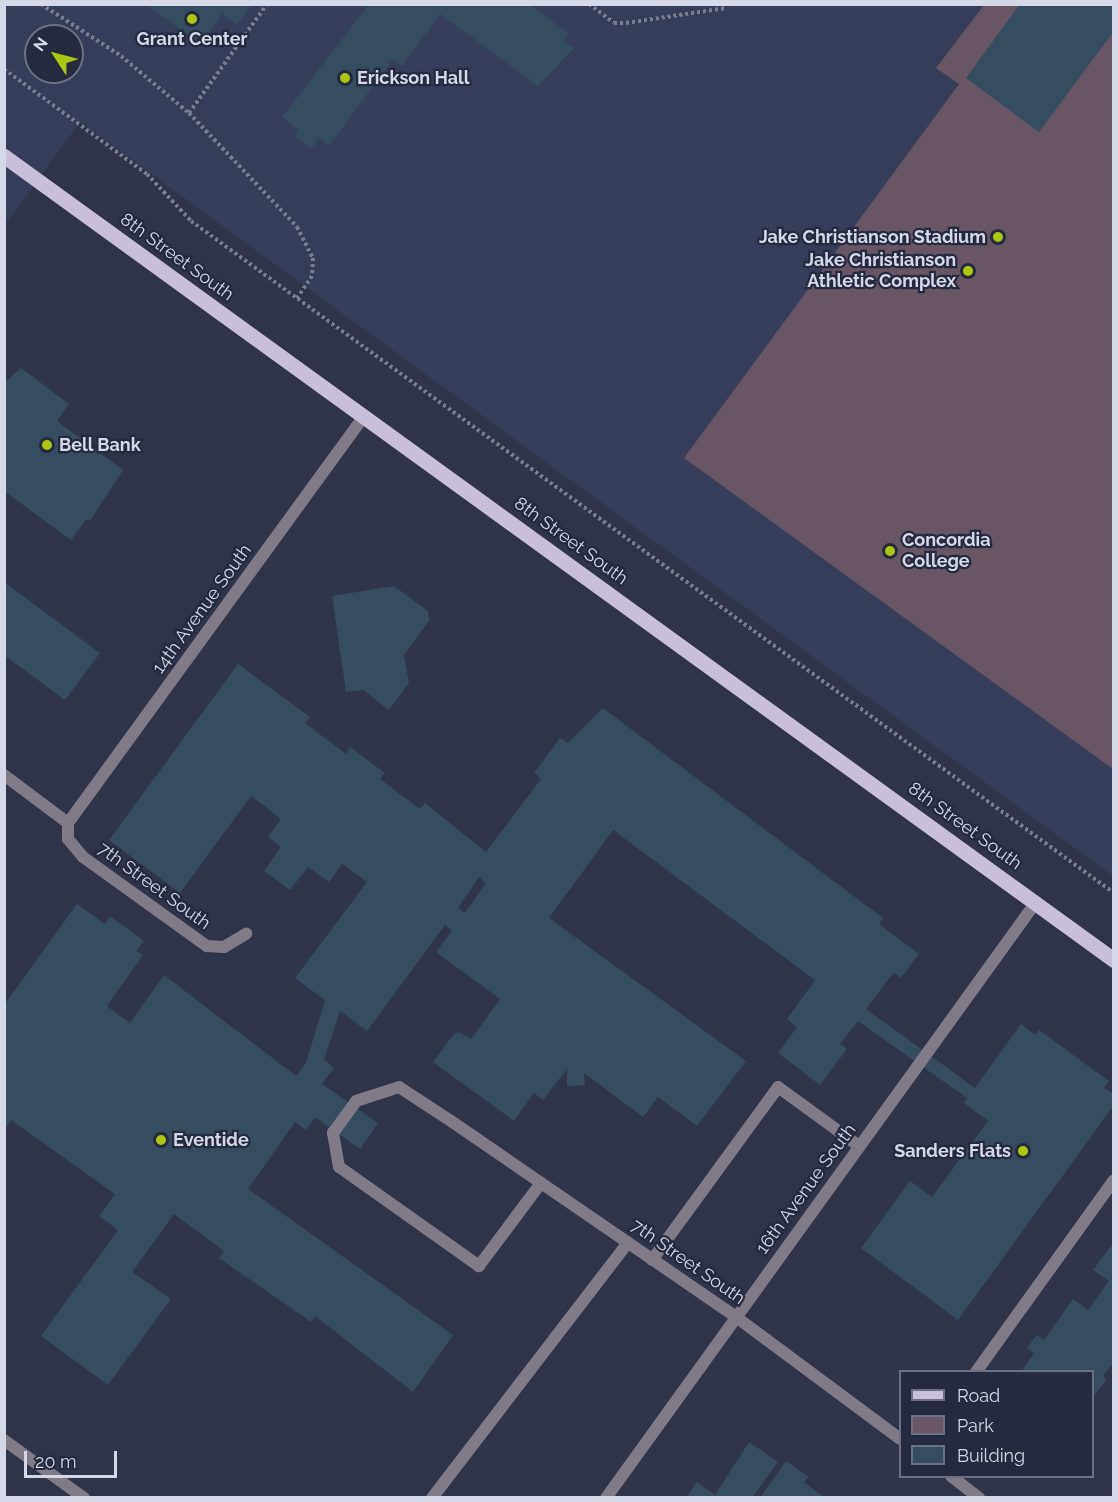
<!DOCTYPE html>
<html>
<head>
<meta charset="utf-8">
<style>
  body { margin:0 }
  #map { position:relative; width:1118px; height:1502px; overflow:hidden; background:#2f3449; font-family:Raleway,sans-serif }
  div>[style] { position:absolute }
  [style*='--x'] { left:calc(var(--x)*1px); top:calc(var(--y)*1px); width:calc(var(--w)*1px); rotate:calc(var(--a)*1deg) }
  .built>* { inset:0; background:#363d58 }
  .green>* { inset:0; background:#685664 }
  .building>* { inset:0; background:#354d5f }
  .path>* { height:4px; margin-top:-2px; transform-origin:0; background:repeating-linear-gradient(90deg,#797d8f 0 3px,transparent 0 6px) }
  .service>* { height:12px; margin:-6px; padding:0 6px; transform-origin:6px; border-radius:6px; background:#807b87 }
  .minor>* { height:12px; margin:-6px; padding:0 6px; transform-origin:6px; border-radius:6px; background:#807b87 }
  .primary>* { height:15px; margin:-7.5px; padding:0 7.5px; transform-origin:7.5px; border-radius:7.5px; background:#cabfd8 }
  .dots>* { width:16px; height:16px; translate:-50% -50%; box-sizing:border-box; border:3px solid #252a3f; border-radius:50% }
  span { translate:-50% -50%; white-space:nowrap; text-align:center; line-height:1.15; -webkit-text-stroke:4.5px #252a3f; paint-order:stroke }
  .poi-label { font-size:18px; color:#d5d8e6; font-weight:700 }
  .left { translate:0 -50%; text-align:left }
  .right { translate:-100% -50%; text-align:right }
  .street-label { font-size:18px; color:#d5d8e6 }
  .frame { position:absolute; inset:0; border:6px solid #d5d8e6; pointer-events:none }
  .legend { position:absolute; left:899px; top:1370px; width:195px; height:108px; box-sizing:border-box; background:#252a3f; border:2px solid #6b7082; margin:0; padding:8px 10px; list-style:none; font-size:18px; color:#d5d8e6 }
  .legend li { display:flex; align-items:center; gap:12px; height:30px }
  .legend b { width:30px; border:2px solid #6b7082 }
  .north { position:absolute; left:24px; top:24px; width:60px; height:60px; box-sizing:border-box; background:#252a3f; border:2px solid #6b7082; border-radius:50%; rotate:306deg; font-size:16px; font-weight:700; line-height:24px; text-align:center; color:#d5d8e6 }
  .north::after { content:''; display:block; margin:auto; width:21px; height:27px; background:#acc613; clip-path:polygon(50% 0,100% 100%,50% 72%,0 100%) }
  .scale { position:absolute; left:24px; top:1451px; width:93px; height:27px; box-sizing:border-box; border:3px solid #d5d8e6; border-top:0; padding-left:8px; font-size:18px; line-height:21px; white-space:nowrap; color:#d5d8e6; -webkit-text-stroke:4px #252a3f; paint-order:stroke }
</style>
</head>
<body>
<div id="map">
  <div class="built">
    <div style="clip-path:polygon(evenodd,5px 5px,1113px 5px,1113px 876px,80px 122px,5px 225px,5px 5px,36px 36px,72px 36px,72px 72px,36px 72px,36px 36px)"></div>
  </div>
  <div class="green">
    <div style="clip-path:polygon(984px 5px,1113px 5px,1113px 769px,684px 458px,959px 84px,936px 68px)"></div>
  </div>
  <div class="building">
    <div style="clip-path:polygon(146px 4px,252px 4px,237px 25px,222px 14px,200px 44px)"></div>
    <div style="clip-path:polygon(369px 4px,529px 4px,569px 34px,564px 41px,574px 48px,538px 86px,440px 14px,402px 66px,393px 59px,329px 146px,320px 138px,311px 149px,294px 136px,298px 130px,282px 117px)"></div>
    <div style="clip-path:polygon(1020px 4px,1114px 4px,1114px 31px,1039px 132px,966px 78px)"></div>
    <div style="clip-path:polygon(21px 368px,69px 404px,57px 421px,123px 470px,90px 521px,86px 519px,71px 540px,4px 491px,4px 383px)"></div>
    <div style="clip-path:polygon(4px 582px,100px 653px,65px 700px,4px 655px)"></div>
    <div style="clip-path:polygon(394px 586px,428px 611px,429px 621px,404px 655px,409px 683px,389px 710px,363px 690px,346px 692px,332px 596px)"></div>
    <div style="clip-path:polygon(evenodd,238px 664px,310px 717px,305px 723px,346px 754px,350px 747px,385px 773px,380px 779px,420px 809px,425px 803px,486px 852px,541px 779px,534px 773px,560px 738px,568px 743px,603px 708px,883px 918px,879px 924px,919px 954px,901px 978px,894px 972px,866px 1009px,975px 1088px,1021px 1024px,1035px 1035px,1039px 1030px,1109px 1081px,1104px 1088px,1114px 1094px,1114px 1105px,958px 1320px,861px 1248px,910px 1181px,932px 1197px,988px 1121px,964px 1103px,967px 1098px,858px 1021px,840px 1044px,847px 1049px,820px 1085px,778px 1053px,797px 1027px,787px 1019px,815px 980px,613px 830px,549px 918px,746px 1061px,697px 1126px,658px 1097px,643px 1117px,584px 1073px,585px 1085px,567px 1086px,567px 1069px,543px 1100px,534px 1093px,514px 1121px,433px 1062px,453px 1035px,458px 1032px,471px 1039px,500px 999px,436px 952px,452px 930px,445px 925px,367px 1031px,340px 1011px,324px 1060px,334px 1068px,322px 1084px,378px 1123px,360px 1149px,315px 1117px,306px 1130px,295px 1122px,248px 1189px,453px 1335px,413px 1392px,315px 1316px,311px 1322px,219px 1258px,224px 1251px,174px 1214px,132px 1272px,171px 1299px,108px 1385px,41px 1336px,118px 1230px,99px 1216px,115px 1194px,11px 1120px,4px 1130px,4px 1005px,77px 904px,105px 924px,110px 916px,144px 941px,136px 951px,143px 955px,107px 1006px,130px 1023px,164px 975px,296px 1076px,306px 1063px,325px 1000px,295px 978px,367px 882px,342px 864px,329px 882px,308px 867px,290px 890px,264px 871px,281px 847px,268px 837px,281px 819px,251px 796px,180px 893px,109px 840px,238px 664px,479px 877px,486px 883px,465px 913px,458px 908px,479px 877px)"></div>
    <div style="clip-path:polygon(1114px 1242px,1114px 1362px,1103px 1376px,1107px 1379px,1092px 1398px,1092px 1372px,1021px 1372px,1034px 1353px,1027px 1348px,1037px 1335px,1044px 1340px,1073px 1299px,1088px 1310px,1109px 1281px,1093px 1270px)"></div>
    <div style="clip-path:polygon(749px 1442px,778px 1462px,752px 1498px,686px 1498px,697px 1482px,715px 1495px)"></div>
    <div style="clip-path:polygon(786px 1461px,809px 1477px,804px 1482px,825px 1498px,760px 1498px)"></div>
  </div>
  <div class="path">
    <div style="--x:41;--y:4;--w:95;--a:33"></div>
    <div style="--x:121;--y:56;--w:89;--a:40"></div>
    <div style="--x:189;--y:113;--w:157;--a:46.5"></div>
    <div style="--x:297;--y:227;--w:35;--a:63"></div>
    <div style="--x:313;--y:258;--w:18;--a:93"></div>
    <div style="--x:312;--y:276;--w:27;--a:124"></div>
    <div style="--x:589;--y:4;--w:31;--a:37"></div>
    <div style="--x:614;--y:23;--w:12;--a:0"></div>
    <div style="--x:626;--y:23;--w:101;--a:-8.5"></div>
    <div style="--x:4;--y:69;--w:177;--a:36.3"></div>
    <div style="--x:147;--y:174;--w:64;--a:46.9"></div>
    <div style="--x:191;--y:221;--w:1142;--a:36.06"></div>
    <div style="--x:189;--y:113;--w:134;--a:-54.4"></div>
  </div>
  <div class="service">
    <div style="--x:541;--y:1183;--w:104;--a:126.8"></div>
    <div style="--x:479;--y:1266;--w:171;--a:-144.7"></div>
    <div style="--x:339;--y:1167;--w:35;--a:-100"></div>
    <div style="--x:333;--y:1133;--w:39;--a:-54"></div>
    <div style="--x:356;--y:1101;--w:45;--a:-18"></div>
    <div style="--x:399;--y:1087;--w:62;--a:33.2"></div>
    <div style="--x:451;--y:1121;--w:346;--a:34.5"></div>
    <div style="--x:652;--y:1260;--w:214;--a:-53.9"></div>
    <div style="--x:778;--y:1087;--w:100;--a:36.1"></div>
    <div style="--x:976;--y:1372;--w:236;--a:-54.3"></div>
    <div style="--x:432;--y:1498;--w:322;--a:-52.5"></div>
  </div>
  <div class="minor">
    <div style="--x:4;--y:775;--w:80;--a:36.9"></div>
    <div style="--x:68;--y:823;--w:503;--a:-53.97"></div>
    <div style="--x:68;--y:823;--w:16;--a:90"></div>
    <div style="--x:68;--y:839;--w:23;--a:50"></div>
    <div style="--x:83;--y:857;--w:153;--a:35.7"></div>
    <div style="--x:207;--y:946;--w:17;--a:3"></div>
    <div style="--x:224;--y:947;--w:26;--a:-31"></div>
    <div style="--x:736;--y:1317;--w:204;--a:36.6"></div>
    <div style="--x:4;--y:1440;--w:99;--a:35.9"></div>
    <div style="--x:951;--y:1476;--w:36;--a:38"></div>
    <div style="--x:606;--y:1498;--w:735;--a:-54.19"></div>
  </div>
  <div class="primary">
    <div style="--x:4;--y:156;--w:1371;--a:35.92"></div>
  </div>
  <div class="dots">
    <div style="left:192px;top:19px;background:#acc613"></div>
    <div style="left:345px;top:78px;background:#acc613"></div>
    <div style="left:998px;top:237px;background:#acc613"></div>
    <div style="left:968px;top:271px;background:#acc613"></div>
    <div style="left:47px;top:445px;background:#acc613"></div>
    <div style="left:890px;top:551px;background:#acc613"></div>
    <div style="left:161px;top:1140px;background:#acc613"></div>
    <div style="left:1023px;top:1151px;background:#acc613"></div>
  </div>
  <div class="poi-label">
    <span style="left:192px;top:39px">Grant Center</span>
    <span class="left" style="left:357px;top:78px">Erickson Hall</span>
    <span class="right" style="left:986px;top:237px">Jake Christianson Stadium</span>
    <span class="right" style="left:956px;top:271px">Jake Christianson<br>Athletic Complex</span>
    <span class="left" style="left:59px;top:445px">Bell Bank</span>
    <span class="left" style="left:902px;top:551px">Concordia<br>College</span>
    <span class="left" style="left:173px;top:1140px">Eventide</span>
    <span class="right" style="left:1011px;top:1151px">Sanders Flats</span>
  </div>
  <div class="street-label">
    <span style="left:177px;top:257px;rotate:36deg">8th Street South</span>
    <span style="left:571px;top:541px;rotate:36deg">8th Street South</span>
    <span style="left:202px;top:609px;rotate:-54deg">14th Avenue South</span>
    <span style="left:965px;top:826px;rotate:36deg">8th Street South</span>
    <span style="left:154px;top:886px;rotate:36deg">7th Street South</span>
    <span style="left:806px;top:1189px;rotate:-54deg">16th Avenue South</span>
    <span style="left:688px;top:1262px;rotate:35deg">7th Street South</span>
  </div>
  <div class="frame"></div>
  <ul class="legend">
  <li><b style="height:8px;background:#cabfd8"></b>Road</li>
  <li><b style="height:16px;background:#685664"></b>Park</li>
  <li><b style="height:16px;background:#354d5f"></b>Building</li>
  </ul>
  <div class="north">N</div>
  <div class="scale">20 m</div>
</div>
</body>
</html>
